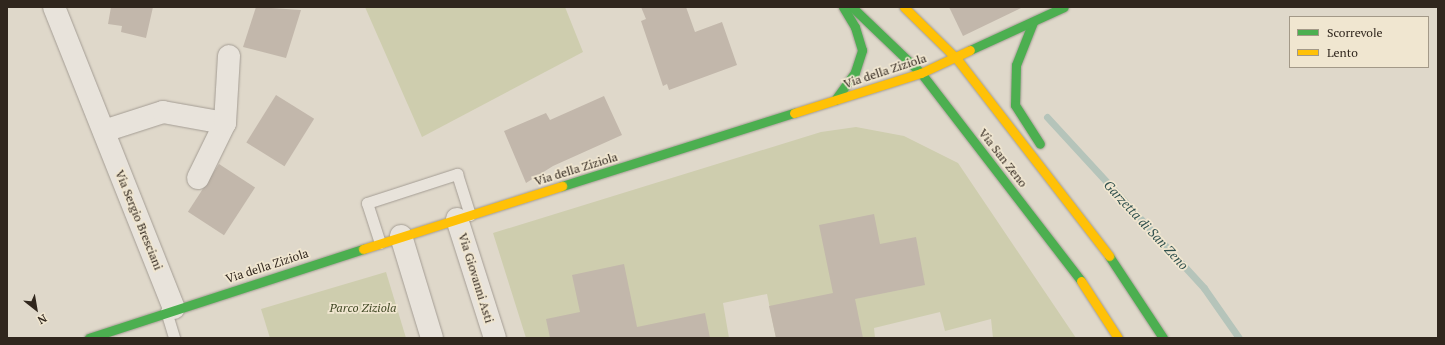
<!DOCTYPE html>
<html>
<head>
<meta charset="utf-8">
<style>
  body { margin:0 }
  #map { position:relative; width:1445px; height:345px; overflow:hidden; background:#dfd8ca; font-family:"PT Serif",serif }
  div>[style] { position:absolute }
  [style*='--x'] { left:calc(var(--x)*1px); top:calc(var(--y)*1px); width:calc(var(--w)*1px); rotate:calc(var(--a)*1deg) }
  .green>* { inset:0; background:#cecdae }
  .stream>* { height:7px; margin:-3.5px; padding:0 3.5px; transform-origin:3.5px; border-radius:3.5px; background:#b5c4ba }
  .building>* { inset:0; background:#c2b7ab; transform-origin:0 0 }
  .roads { filter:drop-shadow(0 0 1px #a49d94) drop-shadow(0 0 1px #a49d94) }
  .lane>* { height:11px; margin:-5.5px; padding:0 5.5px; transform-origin:5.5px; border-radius:5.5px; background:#e8e3db }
  .street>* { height:22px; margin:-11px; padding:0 11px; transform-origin:11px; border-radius:11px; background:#e8e3db }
  .fast>* { height:9px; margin:-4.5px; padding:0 4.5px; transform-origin:4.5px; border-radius:4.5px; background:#4caf50 }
  .slow>* { height:9px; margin:-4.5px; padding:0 4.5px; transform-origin:4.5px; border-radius:4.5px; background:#ffc107 }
  span { translate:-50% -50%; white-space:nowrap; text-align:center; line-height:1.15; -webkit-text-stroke:3.5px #f0e6d0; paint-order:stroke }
  .street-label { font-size:12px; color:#30261d }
  .park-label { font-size:12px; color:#424a26; font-style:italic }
  .water-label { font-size:13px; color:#2e4f4c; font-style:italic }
  .frame { position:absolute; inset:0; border:8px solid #30261d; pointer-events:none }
  .legend { position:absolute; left:1289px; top:16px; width:140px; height:52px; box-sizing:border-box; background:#f0e6d0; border:1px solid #a39988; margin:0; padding:5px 7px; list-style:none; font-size:12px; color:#30261d }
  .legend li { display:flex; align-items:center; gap:8px; height:20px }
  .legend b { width:20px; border:1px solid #a39988 }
  .north { position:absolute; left:16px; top:289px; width:40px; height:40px; -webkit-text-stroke:3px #f0e6d0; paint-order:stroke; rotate:149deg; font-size:11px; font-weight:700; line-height:16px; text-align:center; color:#30261d }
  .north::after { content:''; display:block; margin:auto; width:14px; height:18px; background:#30261d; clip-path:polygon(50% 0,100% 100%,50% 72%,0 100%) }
</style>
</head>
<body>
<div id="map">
  <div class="green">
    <div style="clip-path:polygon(365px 7px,565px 7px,583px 52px,422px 137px)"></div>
    <div style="clip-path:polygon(856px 127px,904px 136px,958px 163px,1076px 338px,993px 338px,991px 319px,945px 331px,940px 312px,874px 328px,875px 338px,776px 338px,767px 294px,723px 303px,729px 338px,526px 338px,493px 233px,821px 132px)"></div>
    <div style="clip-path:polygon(386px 272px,406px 338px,270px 338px,261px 309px)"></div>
  </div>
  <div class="stream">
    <div style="--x:1047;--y:117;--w:232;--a:47.4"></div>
    <div style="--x:1204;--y:288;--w:61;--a:55"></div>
  </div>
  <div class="building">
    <div style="clip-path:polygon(111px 7px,153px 7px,146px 38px,121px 32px,122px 26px,108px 24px)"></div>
    <div style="clip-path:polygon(256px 7px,301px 10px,286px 58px,243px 47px)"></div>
    <div style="clip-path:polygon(641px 7px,686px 7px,695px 32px,722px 22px,737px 65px,669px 90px,667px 84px,663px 86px,641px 21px,646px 19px)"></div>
    <div style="clip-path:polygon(949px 7px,1023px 7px,963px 36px)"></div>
    <div style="left:276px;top:95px;width:45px;height:56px;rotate:32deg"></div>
    <div style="clip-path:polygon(604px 96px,622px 135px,553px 166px,526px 183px,504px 131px,546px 113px,550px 120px)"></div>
    <div style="left:219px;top:164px;width:43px;height:57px;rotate:33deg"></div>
    <div style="clip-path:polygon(874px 214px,880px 244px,916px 237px,925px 285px,855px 299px,863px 338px,776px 338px,769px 306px,833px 293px,819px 225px)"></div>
    <div style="clip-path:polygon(624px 264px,637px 327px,705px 313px,710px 338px,550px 338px,546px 319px,580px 312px,572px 275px)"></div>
  </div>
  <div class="roads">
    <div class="lane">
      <div style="--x:380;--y:243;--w:42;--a:-108"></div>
      <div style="--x:367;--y:203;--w:95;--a:-17.9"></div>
      <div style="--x:457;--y:174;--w:43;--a:72.4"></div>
      <div style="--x:166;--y:311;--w:28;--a:73"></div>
    </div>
    <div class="street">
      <div style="--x:54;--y:7;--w:324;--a:68.3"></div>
      <div style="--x:104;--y:131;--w:62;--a:-17.9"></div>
      <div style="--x:163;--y:112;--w:63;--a:10.1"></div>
      <div style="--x:198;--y:178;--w:61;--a:-63.9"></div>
      <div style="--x:225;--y:123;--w:67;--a:-86.6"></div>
      <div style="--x:457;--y:219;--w:125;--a:72.3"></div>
      <div style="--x:401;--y:236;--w:107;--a:73.1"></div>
    </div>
    <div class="fast">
      <div style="--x:852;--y:7;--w:95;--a:43.7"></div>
      <div style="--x:921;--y:73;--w:262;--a:52.4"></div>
      <div style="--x:1033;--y:22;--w:46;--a:111.6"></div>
      <div style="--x:1016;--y:65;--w:40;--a:91.4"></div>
      <div style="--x:1015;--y:105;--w:46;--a:57.3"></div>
      <div style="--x:970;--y:50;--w:103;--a:-24.6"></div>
      <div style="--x:835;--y:100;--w:34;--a:-54"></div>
      <div style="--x:855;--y:72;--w:23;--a:-72"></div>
      <div style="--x:862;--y:50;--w:24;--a:-107"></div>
      <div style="--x:855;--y:27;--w:23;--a:-121"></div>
      <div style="--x:562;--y:186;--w:243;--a:-17.5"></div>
      <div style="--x:1109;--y:256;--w:98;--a:56.6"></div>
      <div style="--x:89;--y:338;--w:288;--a:-18"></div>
    </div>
    <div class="slow">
      <div style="--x:904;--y:7;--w:74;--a:44.5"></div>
      <div style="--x:957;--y:59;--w:249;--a:52.3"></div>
      <div style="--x:794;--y:113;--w:133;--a:-17.5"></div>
      <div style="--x:921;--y:73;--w:54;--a:-25.1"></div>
      <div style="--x:363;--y:249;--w:209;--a:-17.6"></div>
      <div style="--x:1081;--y:281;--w:68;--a:57"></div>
    </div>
  </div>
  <div class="street-label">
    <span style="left:885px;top:71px;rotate:-18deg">Via della Ziziola</span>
    <span style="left:1003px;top:158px;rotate:52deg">Via San Zeno</span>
    <span style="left:576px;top:169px;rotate:-17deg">Via della Ziziola</span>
    <span style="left:139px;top:220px;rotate:68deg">Via Sergio Bresciani</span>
    <span style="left:267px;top:266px;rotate:-18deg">Via della Ziziola</span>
    <span style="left:476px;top:278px;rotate:73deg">Via Giovanni Asti</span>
  </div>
  <div class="park-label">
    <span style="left:363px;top:308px">Parco Ziziola</span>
  </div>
  <div class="water-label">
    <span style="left:1146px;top:225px;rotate:47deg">Garzetta di San Zeno</span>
  </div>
  <div class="frame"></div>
  <ul class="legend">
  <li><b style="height:5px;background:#4caf50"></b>Scorrevole</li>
  <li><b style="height:5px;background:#ffc107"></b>Lento</li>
  </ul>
  <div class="north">N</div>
</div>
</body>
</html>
